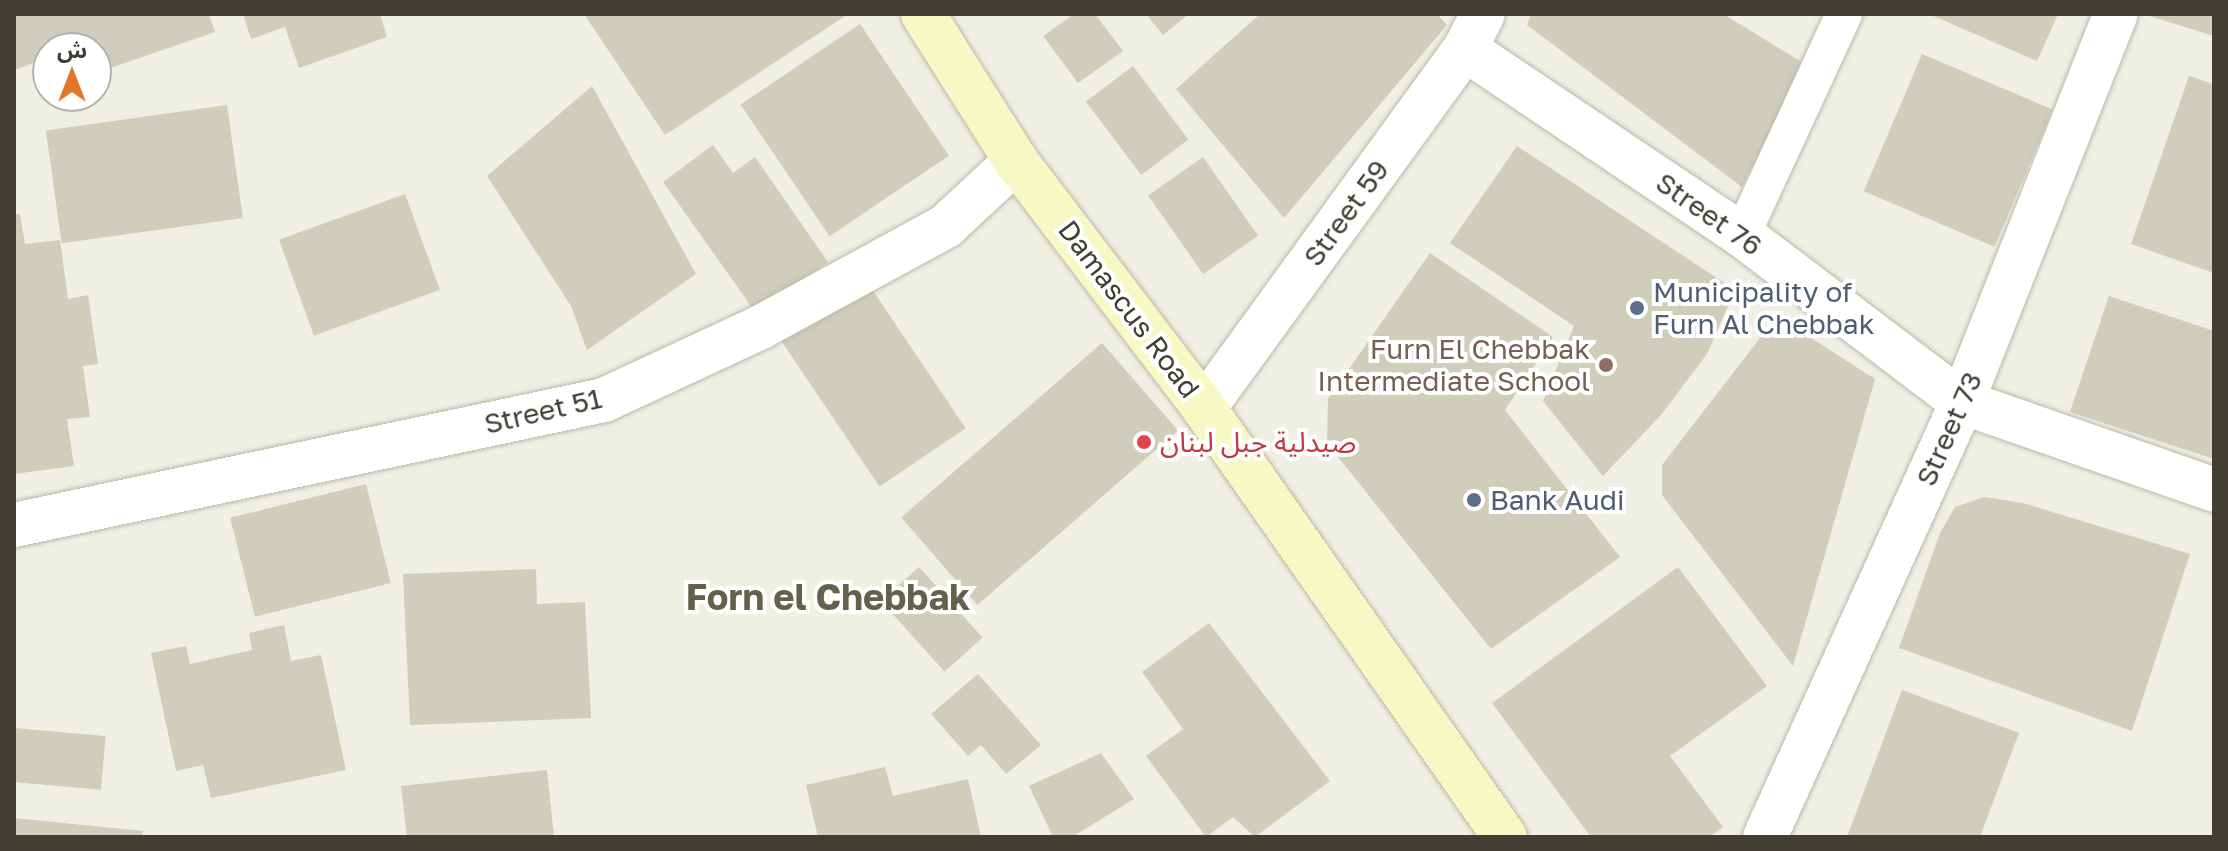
<!DOCTYPE html>
<html>
<head>
<meta charset="utf-8">
<style>
  body { margin:0 }
  #map { position:relative; width:2228px; height:851px; overflow:hidden; background:#f0efe3; font-family:"Golos Text","Noto Sans Arabic",sans-serif }
  div>[style] { position:absolute }
  [style*='--x'] { left:calc(var(--x)*1px); top:calc(var(--y)*1px); width:calc(var(--w)*1px); rotate:calc(var(--a)*1deg) }
  .building>* { inset:0; background:#d0cdba; transform-origin:0 0 }
  .roads { filter:drop-shadow(0 0 2px #bab9a7) drop-shadow(0 0 2px #bab9a7) }
  .lane>* { height:36px; margin:-18px; padding:0 18px; transform-origin:18px; border-radius:18px; background:#fff }
  .street>* { height:44px; margin:-22px; padding:0 22px; transform-origin:22px; border-radius:22px; background:#fff }
  .secondary>* { height:44px; margin:-22px; padding:0 22px; transform-origin:22px; border-radius:22px; background:#f7f9c5 }
  .dots>* { width:22px; height:22px; translate:-50% -50%; box-sizing:border-box; border:4px solid #fff; border-radius:50% }
  span { translate:-50% -50%; white-space:nowrap; text-align:center; line-height:1.15; -webkit-text-stroke:8px #fff; paint-order:stroke }
  .street-label { font-size:28px; color:#413f34 }
  .service-label { font-size:28px; color:#4e5e75 }
  .left { translate:0 -50%; text-align:left }
  .education-label { font-size:28px; color:#785e54 }
  .right { translate:-100% -50%; text-align:right }
  .health-label { font-size:28px; color:#be3a42 }
  .district-label { font-size:36px; color:#63604c; font-weight:700 }
  .frame { position:absolute; inset:0; border:16px solid #413f34; pointer-events:none }
  .north { position:absolute; left:32px; top:32px; width:80px; height:80px; box-sizing:border-box; background:#fff; border:2px solid #b3b2ae; border-radius:50%; rotate:0deg; font-size:22px; font-weight:700; line-height:32px; text-align:center; color:#413f34 }
  .north::after { content:''; display:block; margin:auto; width:28px; height:36px; background:#e47726; clip-path:polygon(50% 0,100% 100%,50% 72%,0 100%) }
</style>
</head>
<body>
<div id="map">
  <div class="building">
    <div style="clip-path:polygon(14px 14px,209px 14px,215px 32px,96px 73px,96px 48px,48px 48px,48px 58px,14px 70px)"></div>
    <div style="clip-path:polygon(243px 14px,380px 14px,387px 37px,299px 68px,285px 27px,251px 39px)"></div>
    <div style="clip-path:polygon(584px 14px,848px 14px,665px 135px)"></div>
    <div style="clip-path:polygon(1074px 14px,1095px 14px,1123px 51px,1078px 83px,1043px 36px)"></div>
    <div style="clip-path:polygon(1146px 14px,1189px 14px,1163px 35px)"></div>
    <div style="clip-path:polygon(1260px 14px,1437px 14px,1447px 25px,1284px 218px,1176px 89px)"></div>
    <div style="clip-path:polygon(1531px 14px,1723px 14px,1805px 64px,1742px 187px,1527px 25px)"></div>
    <div style="clip-path:polygon(1929px 14px,2058px 14px,2037px 61px)"></div>
    <div style="clip-path:polygon(2146px 14px,2214px 14px,2214px 36px,2146px 15px)"></div>
    <div style="left:860px;top:24px;width:159px;height:144px;rotate:56deg"></div>
    <div style="left:1922px;top:54px;width:142px;height:149px;rotate:23deg"></div>
    <div style="left:1133px;top:66px;width:92px;height:59px;rotate:53deg"></div>
    <div style="clip-path:polygon(2189px 76px,2214px 84px,2214px 273px,2131px 244px)"></div>
    <div style="clip-path:polygon(592px 86px,696px 274px,587px 350px,571px 306px,487px 176px)"></div>
    <div style="left:227px;top:105px;width:114px;height:183px;rotate:82deg"></div>
    <div style="clip-path:polygon(713px 145px,733px 173px,755px 157px,828px 262px,756px 313px,663px 182px)"></div>
    <div style="clip-path:polygon(1517px 146px,1735px 290px,1707px 354px,1661px 415px,1603px 476px,1543px 401px,1574px 326px,1450px 243px)"></div>
    <div style="left:1203px;top:157px;width:96px;height:67px;rotate:55deg"></div>
    <div style="left:405px;top:194px;width:102px;height:134px;rotate:70deg"></div>
    <div style="clip-path:polygon(14px 214px,20px 214px,25px 244px,60px 240px,68px 299px,88px 295px,98px 364px,83px 366px,90px 417px,67px 419px,74px 466px,14px 474px)"></div>
    <div style="clip-path:polygon(1430px 253px,1553px 337px,1505px 410px,1620px 557px,1491px 649px,1327px 443px,1328px 399px)"></div>
    <div style="left:865px;top:279px;width:180px;height:104px;rotate:56deg"></div>
    <div style="clip-path:polygon(2109px 296px,2214px 331px,2214px 459px,2070px 412px)"></div>
    <div style="clip-path:polygon(1777px 316px,1875px 379px,1793px 666px,1662px 495px,1662px 465px)"></div>
    <div style="left:1102px;top:343px;width:116px;height:266px;rotate:49deg"></div>
    <div style="left:366px;top:484px;width:102px;height:140px;rotate:76deg"></div>
    <div style="clip-path:polygon(1984px 497px,2023px 503px,2190px 554px,2132px 731px,1899px 648px,1940px 533px,1955px 507px)"></div>
    <div style="left:919px;top:567px;width:95px;height:51px;rotate:48deg"></div>
    <div style="clip-path:polygon(1678px 567px,1767px 686px,1670px 756px,1723px 827px,1709px 837px,1591px 837px,1492px 703px)"></div>
    <div style="clip-path:polygon(536px 569px,537px 604px,585px 602px,591px 718px,410px 725px,403px 574px)"></div>
    <div style="clip-path:polygon(1209px 623px,1330px 781px,1255px 837px,1233px 817px,1206px 837px,1146px 756px,1183px 729px,1142px 672px)"></div>
    <div style="clip-path:polygon(284px 625px,291px 661px,321px 655px,346px 770px,211px 798px,203px 765px,176px 771px,151px 653px,186px 646px,190px 664px,252px 650px,249px 633px)"></div>
    <div style="clip-path:polygon(978px 674px,1041px 745px,1006px 774px,981px 745px,968px 756px,931px 714px)"></div>
    <div style="clip-path:polygon(1902px 690px,2019px 733px,1980px 837px,1847px 837px)"></div>
    <div style="left:14px;top:728px;width:92px;height:54px;rotate:5deg"></div>
    <div style="clip-path:polygon(1101px 753px,1134px 799px,1072px 837px,1053px 837px,1029px 786px)"></div>
    <div style="clip-path:polygon(885px 767px,893px 796px,968px 779px,981px 837px,818px 837px,806px 785px)"></div>
    <div style="clip-path:polygon(547px 770px,554px 837px,407px 837px,401px 786px)"></div>
    <div style="clip-path:polygon(14px 818px,143px 831px,142px 837px,14px 837px)"></div>
  </div>
  <div class="roads">
    <div class="lane">
      <div style="--x:1742;--y:235;--w:243;--a:-65.2"></div>
    </div>
    <div class="street">
      <div style="--x:1465;--y:49;--w:334;--a:33.9"></div>
      <div style="--x:1742;--y:235;--w:276;--a:37.2"></div>
      <div style="--x:1962;--y:402;--w:267;--a:19.2"></div>
      <div style="--x:1204;--y:408;--w:444;--a:-54"></div>
      <div style="--x:1465;--y:49;--w:39;--a:-63"></div>
      <div style="--x:14;--y:525;--w:603;--a:-11.96"></div>
      <div style="--x:604;--y:400;--w:173;--a:-24.9"></div>
      <div style="--x:761;--y:327;--w:211;--a:-28.6"></div>
      <div style="--x:946;--y:226;--w:96;--a:-42.9"></div>
      <div style="--x:1765;--y:837;--w:478;--a:-65.6"></div>
      <div style="--x:1962;--y:402;--w:417;--a:-68.4"></div>
    </div>
    <div class="secondary">
      <div style="--x:923;--y:14;--w:174;--a:57.7"></div>
      <div style="--x:1016;--y:161;--w:310;--a:52.7"></div>
      <div style="--x:1204;--y:408;--w:524;--a:54.95"></div>
    </div>
  </div>
  <div class="dots">
    <div style="left:1637px;top:308px;background:#5c6f8a"></div>
    <div style="left:1606px;top:365px;background:#8d6e63"></div>
    <div style="left:1144px;top:442px;background:#e0444e"></div>
    <div style="left:1474px;top:500px;background:#5c6f8a"></div>
  </div>
  <div class="street-label">
    <span style="left:1346px;top:213px;rotate:-54deg">Street 59</span>
    <span style="left:1709px;top:214px;rotate:35deg">Street 76</span>
    <span style="left:1129px;top:309px;rotate:53deg">Damascus Road</span>
    <span style="left:543px;top:411px;rotate:-13deg">Street 51</span>
    <span style="left:1949px;top:429px;rotate:-66deg">Street 73</span>
  </div>
  <div class="service-label">
    <span class="left" style="left:1653px;top:308px">Municipality of<br>Furn Al Chebbak</span>
    <span class="left" style="left:1490px;top:500px">Bank Audi</span>
  </div>
  <div class="education-label">
    <span class="right" style="left:1590px;top:365px">Furn El Chebbak<br>Intermediate School</span>
  </div>
  <div class="health-label">
    <span class="left" style="left:1160px;top:442px">صيدلية جبل لبنان</span>
  </div>
  <div class="district-label">
    <span style="left:828px;top:597px">Forn el Chebbak</span>
  </div>
  <div class="frame"></div>
  <div class="north">ش</div>
</div>
</body>
</html>
